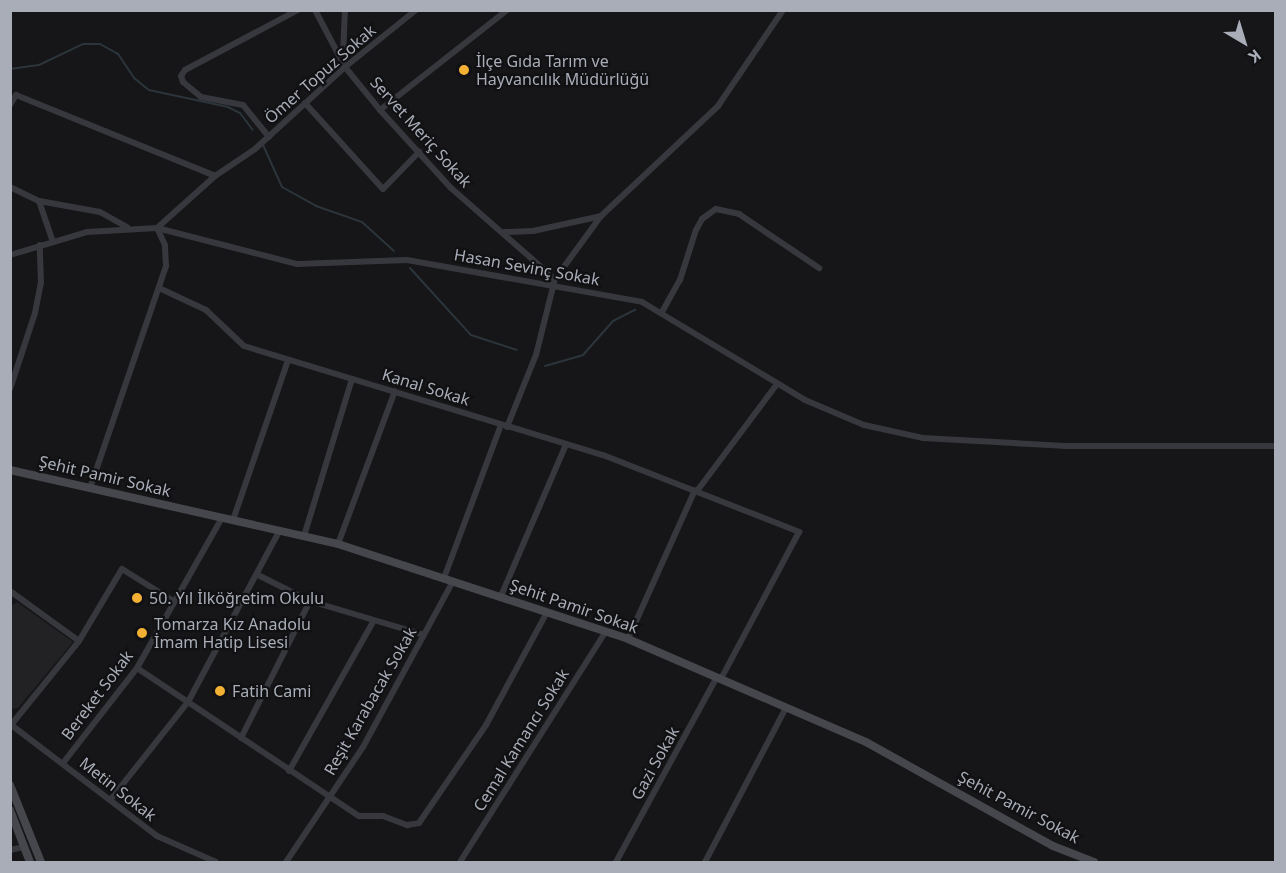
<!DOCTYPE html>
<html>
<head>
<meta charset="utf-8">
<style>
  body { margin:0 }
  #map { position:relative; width:1286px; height:873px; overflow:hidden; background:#161618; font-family:"Noto Sans",sans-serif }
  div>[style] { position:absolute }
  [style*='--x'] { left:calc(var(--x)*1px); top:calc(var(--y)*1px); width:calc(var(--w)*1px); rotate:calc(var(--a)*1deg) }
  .built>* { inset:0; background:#222225 }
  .stream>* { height:2px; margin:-1px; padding:0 1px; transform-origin:1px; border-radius:1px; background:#2c353c }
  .street>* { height:6px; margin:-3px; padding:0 3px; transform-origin:3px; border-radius:3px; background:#37383d }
  .secondary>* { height:8px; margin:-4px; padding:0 4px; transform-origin:4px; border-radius:4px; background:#45474d }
  .dots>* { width:16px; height:16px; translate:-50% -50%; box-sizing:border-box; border:3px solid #111113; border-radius:50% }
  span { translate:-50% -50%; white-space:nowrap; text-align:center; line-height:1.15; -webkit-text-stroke:4.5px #111113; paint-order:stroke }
  .poi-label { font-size:16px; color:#a8adb8 }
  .left { translate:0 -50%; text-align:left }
  .street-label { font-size:16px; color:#a8adb8 }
  .frame { position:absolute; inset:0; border:12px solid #a8adb8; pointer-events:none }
  .north { position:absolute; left:1214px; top:12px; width:60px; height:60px; -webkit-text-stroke:4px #111113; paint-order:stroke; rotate:142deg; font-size:16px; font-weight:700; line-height:24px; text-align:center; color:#a8adb8 }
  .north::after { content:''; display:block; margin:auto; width:21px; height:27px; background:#a8adb8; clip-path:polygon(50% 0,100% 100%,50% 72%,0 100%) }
</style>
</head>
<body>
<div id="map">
  <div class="built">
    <div style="clip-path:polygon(17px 602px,73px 642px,18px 708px,11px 709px,11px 606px)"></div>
  </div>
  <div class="stream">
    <div style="--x:10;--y:69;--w:29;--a:-8"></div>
    <div style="--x:39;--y:65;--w:49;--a:-25.5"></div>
    <div style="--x:83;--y:44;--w:17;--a:0"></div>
    <div style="--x:100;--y:44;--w:21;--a:29"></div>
    <div style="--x:118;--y:54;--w:29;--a:56"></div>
    <div style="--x:134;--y:78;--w:19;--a:39"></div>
    <div style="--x:149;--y:90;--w:81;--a:12.1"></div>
    <div style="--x:228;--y:107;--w:13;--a:27"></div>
    <div style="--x:240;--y:113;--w:21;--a:53"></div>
    <div style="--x:263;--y:145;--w:46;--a:65.7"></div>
    <div style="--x:282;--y:187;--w:39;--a:29"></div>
    <div style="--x:316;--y:206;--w:49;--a:19.2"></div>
    <div style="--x:362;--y:222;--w:43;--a:42.2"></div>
    <div style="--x:410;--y:268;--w:91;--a:47.7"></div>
    <div style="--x:471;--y:335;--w:48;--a:18.1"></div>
    <div style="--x:545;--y:366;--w:40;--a:-16"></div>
    <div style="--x:583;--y:355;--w:45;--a:-48.6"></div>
    <div style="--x:613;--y:321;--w:25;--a:-27"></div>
  </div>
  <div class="street">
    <div style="--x:315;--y:10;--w:64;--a:62.2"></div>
    <div style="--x:345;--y:67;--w:55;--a:50.9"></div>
    <div style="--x:380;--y:110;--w:105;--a:47.7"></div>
    <div style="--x:451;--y:188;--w:138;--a:41.2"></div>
    <div style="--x:343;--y:55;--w:45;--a:-87.5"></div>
    <div style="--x:305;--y:103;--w:116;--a:47.8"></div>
    <div style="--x:383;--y:189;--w:52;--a:-45.8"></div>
    <div style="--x:10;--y:105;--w:12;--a:-59"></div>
    <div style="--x:16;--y:95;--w:215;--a:22.1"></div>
    <div style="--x:380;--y:110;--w:162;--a:-38.2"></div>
    <div style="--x:269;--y:137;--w:41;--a:-129.1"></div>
    <div style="--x:243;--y:105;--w:43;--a:-169.2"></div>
    <div style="--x:201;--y:97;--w:23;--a:-140"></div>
    <div style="--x:183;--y:82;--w:6;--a:-108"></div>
    <div style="--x:181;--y:76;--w:7;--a:-56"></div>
    <div style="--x:185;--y:70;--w:128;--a:-28"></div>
    <div style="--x:10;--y:187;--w:32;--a:26"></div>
    <div style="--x:39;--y:201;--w:62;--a:10.2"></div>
    <div style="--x:100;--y:212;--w:31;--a:29"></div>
    <div style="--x:39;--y:201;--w:43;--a:71.1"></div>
    <div style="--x:157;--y:228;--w:78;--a:-41.9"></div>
    <div style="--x:215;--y:176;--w:48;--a:-34"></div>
    <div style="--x:255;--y:149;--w:122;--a:-42.3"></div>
    <div style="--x:345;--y:67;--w:91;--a:-38.8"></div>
    <div style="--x:505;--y:232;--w:28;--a:-2"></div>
    <div style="--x:533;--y:231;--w:70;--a:-12.4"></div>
    <div style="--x:10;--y:255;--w:80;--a:-16.6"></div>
    <div style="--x:87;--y:232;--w:70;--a:-3.3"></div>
    <div style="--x:157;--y:228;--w:145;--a:14.4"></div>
    <div style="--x:297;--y:264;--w:110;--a:-2.1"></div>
    <div style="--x:407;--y:260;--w:239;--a:10.1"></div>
    <div style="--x:642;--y:302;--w:190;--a:31"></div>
    <div style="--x:805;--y:400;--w:64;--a:23"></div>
    <div style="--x:864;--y:425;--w:60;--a:12.4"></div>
    <div style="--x:923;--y:438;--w:141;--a:3.2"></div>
    <div style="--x:1064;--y:446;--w:212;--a:0"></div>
    <div style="--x:159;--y:288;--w:52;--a:25.1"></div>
    <div style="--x:206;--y:310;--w:52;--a:43.5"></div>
    <div style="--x:244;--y:346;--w:375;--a:16.9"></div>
    <div style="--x:603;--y:455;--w:211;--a:21.4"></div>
    <div style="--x:799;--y:532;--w:166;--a:118"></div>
    <div style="--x:662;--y:312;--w:37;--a:-61"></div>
    <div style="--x:680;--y:280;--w:52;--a:-72.3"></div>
    <div style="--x:696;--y:230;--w:13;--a:-61"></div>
    <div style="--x:702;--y:219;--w:17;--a:-36"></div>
    <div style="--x:716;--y:209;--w:24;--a:12"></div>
    <div style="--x:739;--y:214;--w:97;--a:34"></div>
    <div style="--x:10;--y:389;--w:80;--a:-71.8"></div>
    <div style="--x:35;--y:313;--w:31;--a:-79"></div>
    <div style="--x:41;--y:283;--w:38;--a:-92"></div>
    <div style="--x:507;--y:427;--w:78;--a:-68.1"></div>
    <div style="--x:536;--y:355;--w:78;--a:-76"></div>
    <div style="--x:555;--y:279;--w:78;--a:-53.9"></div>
    <div style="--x:601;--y:216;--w:161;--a:-43.2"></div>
    <div style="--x:718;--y:106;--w:116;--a:-55.9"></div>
    <div style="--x:90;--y:488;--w:235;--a:-71.1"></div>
    <div style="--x:166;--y:266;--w:21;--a:-93"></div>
    <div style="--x:165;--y:245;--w:19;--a:-115"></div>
    <div style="--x:697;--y:491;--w:134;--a:-53.2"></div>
    <div style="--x:233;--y:520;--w:169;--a:-71"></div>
    <div style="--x:304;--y:536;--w:164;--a:-73"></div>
    <div style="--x:338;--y:544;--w:163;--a:-69.6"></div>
    <div style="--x:258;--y:575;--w:58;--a:26.6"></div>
    <div style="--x:310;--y:601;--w:119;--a:16.6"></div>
    <div style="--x:444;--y:578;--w:163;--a:-69.6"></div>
    <div style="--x:10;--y:591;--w:85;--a:35.9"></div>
    <div style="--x:501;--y:596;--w:165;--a:-66.8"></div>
    <div style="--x:628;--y:639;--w:163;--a:-65.8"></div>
    <div style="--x:137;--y:668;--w:267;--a:33.7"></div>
    <div style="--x:359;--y:816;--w:24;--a:0"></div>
    <div style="--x:383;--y:816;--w:26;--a:21"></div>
    <div style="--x:407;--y:825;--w:12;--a:-9"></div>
    <div style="--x:419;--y:823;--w:119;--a:-55.6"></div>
    <div style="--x:486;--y:725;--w:128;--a:-61.6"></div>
    <div style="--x:10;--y:724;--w:185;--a:37.3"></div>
    <div style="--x:157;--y:836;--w:64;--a:23.8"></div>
    <div style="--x:11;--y:725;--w:108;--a:-51"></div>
    <div style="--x:79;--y:641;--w:84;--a:-59.2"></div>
    <div style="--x:122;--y:569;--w:62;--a:31.9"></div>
    <div style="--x:241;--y:738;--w:153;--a:-63.3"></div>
    <div style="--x:63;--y:763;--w:120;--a:-52.1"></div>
    <div style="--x:137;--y:668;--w:172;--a:-60.5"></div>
    <div style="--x:289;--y:771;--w:173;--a:-60.6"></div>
    <div style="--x:111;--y:799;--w:124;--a:-51.6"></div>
    <div style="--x:188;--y:702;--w:195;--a:-61.9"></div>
    <div style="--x:10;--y:850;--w:14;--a:-12"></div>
    <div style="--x:286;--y:862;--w:138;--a:-56.2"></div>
    <div style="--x:363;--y:747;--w:189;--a:-61.5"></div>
    <div style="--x:460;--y:862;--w:273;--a:-57.7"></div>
    <div style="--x:616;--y:862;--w:211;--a:-61.4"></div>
    <div style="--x:705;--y:862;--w:174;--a:-62.3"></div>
  </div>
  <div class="secondary">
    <div style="--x:10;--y:470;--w:336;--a:12.7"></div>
    <div style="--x:338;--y:544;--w:305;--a:18.1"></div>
    <div style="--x:628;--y:639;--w:259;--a:23.4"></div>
    <div style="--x:866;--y:742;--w:214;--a:29.1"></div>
    <div style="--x:1053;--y:846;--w:44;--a:21.3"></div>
    <div style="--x:10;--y:785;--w:83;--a:68.1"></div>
    <div style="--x:10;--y:810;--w:56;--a:69"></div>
  </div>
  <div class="dots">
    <div style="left:464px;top:70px;background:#f2b134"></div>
    <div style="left:137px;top:598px;background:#f2b134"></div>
    <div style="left:142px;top:633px;background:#f2b134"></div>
    <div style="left:220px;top:691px;background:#f2b134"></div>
  </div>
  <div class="poi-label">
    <span class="left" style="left:476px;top:70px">İlçe Gıda Tarım ve<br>Hayvancılık Müdürlüğü</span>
    <span class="left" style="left:149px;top:598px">50. Yıl İlköğretim Okulu</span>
    <span class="left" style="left:154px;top:633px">Tomarza Kız Anadolu<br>İmam Hatip Lisesi</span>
    <span class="left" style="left:232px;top:691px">Fatih Cami</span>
  </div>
  <div class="street-label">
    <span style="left:320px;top:74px;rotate:-41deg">Ömer Topuz Sokak</span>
    <span style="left:421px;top:132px;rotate:48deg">Servet Meriç Sokak</span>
    <span style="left:527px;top:267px;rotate:10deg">Hasan Sevinç Sokak</span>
    <span style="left:426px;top:387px;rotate:17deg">Kanal Sokak</span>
    <span style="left:105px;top:476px;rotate:13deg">Şehit Pamir Sokak</span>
    <span style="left:574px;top:606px;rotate:19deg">Şehit Pamir Sokak</span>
    <span style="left:97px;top:695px;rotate:-53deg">Bereket Sokak</span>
    <span style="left:370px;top:701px;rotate:-60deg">Reşit Karabacak Sokak</span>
    <span style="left:521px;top:740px;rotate:-58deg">Cemal Kamancı Sokak</span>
    <span style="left:655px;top:763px;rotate:-61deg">Gazi Sokak</span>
    <span style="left:118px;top:789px;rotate:38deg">Metin Sokak</span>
    <span style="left:1019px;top:807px;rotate:28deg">Şehit Pamir Sokak</span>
  </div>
  <div class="frame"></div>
  <div class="north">K</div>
</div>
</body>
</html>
